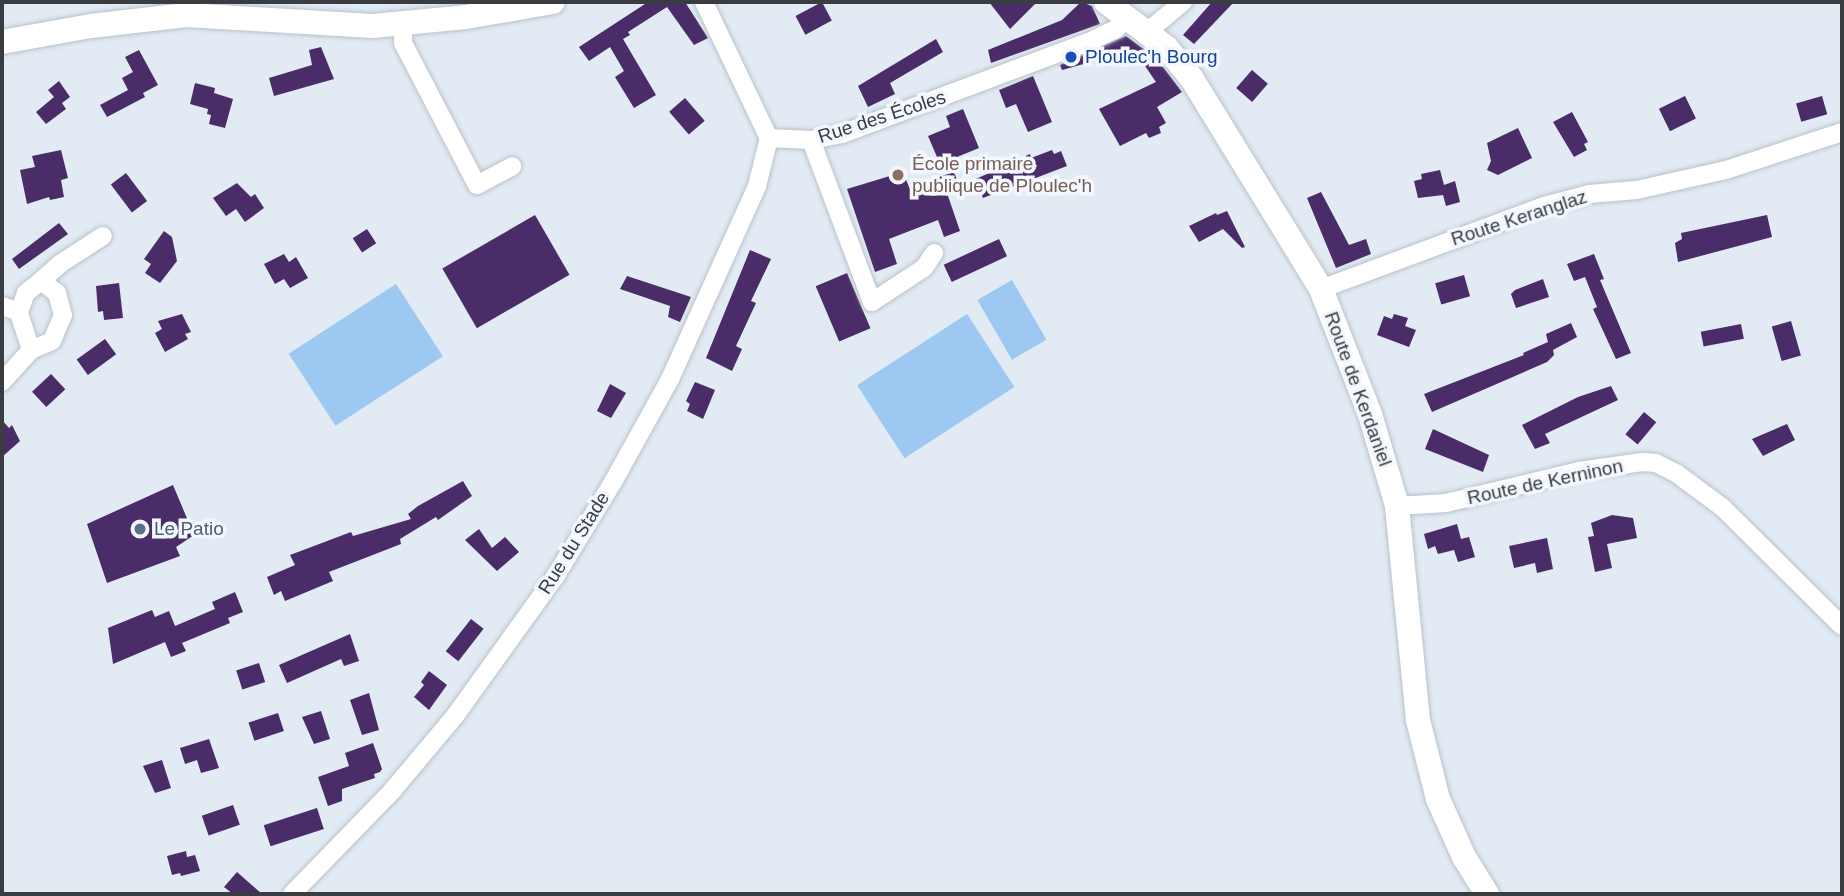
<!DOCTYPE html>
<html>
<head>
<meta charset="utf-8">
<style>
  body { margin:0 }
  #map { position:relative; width:1844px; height:896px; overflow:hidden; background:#e2ebf4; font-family:Arial,sans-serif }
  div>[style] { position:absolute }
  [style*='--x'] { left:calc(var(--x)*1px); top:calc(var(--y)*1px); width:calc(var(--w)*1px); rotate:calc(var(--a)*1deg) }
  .green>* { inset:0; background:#9cc8f2; transform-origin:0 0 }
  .building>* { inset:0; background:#492c68; transform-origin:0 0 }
  .roads { filter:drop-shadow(0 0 2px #b9c2ca) drop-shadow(0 0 2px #b9c2ca) }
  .street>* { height:18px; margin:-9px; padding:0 9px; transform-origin:9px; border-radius:9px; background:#fff }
  .secondary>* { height:24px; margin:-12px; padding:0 12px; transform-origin:12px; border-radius:12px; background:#fff }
  .dots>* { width:19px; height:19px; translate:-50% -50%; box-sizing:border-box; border:4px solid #f2f8fd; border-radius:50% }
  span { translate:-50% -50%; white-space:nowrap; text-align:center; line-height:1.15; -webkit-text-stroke:7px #f2f8fd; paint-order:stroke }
  .transit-label { font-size:19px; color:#164399 }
  .left { translate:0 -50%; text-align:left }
  .street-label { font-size:19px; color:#393c40 }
  .education-label { font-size:19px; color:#785e54 }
  .service-label { font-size:19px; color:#4e5e75 }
  .frame { position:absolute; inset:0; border:4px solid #393c40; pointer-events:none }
</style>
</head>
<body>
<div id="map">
  <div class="green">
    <div style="left:1012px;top:280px;width:69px;height:40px;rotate:60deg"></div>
    <div style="left:396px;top:284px;width:86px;height:128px;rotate:57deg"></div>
    <div style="left:967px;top:314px;width:87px;height:131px;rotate:57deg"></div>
  </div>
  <div class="building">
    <div style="clip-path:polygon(648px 2px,685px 2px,708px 38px,694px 45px,667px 7px,628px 32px,630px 35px,623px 39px,656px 95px,634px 108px,615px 77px,624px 71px,610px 47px,589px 61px,579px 47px)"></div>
    <div style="left:822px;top:2px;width:21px;height:30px;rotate:62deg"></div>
    <div style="clip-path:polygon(989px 2px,1037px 2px,1010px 29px)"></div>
    <div style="clip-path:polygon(1081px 2px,1092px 6px,1100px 24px,991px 63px,988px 50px,1062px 20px)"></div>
    <div style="clip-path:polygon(1212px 2px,1234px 2px,1194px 44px,1183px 35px)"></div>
    <div style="clip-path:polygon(1126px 36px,1157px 59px,1182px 92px,1157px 107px,1166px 123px,1159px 127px,1161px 133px,1149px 138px,1146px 133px,1120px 146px,1099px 109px,1156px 82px,1134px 50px,1062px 70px,1060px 65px)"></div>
    <div style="clip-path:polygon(936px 39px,943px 52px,890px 83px,895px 94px,868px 107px,858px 86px)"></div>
    <div style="clip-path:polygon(321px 47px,334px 79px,274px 96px,269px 78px,312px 65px,309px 50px)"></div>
    <div style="clip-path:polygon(139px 50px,158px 85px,143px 93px,145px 97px,107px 117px,100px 105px,128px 90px,122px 78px,133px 72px,125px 57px)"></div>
    <div style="left:1252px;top:70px;width:21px;height:24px;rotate:41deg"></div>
    <div style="clip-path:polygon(1033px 76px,1052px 122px,1028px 132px,1016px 104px,1006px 108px,999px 90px)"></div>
    <div style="clip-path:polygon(59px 81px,70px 97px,62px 103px,66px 109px,46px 124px,36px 112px,54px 97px,48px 90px)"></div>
    <div style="clip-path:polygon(195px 83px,215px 88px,214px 93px,233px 99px,225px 128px,209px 124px,211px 115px,207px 114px,208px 109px,190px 104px)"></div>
    <div style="left:1685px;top:96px;width:25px;height:29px;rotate:64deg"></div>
    <div style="left:1822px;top:96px;width:19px;height:27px;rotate:74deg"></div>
    <div style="left:685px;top:98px;width:30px;height:21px;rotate:49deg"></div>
    <div style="clip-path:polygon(963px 109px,979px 148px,940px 164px,928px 136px,950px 127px,946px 116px)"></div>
    <div style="clip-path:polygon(1572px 112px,1588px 142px,1584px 144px,1587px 150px,1574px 157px,1553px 122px)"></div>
    <div style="clip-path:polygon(1518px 128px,1532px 158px,1498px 175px,1487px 170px,1491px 161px,1487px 143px)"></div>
    <div style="clip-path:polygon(61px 150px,68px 178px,61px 180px,64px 197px,50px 200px,49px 197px,27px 204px,20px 170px,35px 167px,32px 156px)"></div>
    <div style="clip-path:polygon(1052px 150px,1054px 154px,1061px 151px,1067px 166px,983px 198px,976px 179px,1030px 154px,1031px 158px)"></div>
    <div style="clip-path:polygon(1440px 170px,1444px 185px,1455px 181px,1460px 202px,1446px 206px,1443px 195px,1418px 198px,1414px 181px,1422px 179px,1421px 174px)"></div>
    <div style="clip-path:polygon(903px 172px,909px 187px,954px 172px,961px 191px,948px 196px,960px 231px,944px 237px,938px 220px,889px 239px,897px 264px,875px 272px,847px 189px)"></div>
    <div style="left:126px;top:173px;width:35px;height:19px;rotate:53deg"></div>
    <div style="clip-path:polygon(237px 183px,251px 197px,255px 194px,264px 208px,245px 222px,236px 209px,226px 216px,213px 198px)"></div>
    <div style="clip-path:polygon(1321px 192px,1349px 245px,1366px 239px,1371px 254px,1336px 268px,1307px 198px)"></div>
    <div style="clip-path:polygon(1227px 211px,1245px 247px,1242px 248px,1223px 229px,1199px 242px,1189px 226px,1216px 213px,1217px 215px)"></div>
    <div style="left:535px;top:215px;width:69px;height:107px;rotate:60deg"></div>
    <div style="clip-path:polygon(1767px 215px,1772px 237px,1678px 262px,1675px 243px,1682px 239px,1681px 233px)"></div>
    <div style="clip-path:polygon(59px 223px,68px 234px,19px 269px,12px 259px)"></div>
    <div style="left:367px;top:229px;width:17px;height:17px;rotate:57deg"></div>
    <div style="clip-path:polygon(164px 231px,172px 237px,177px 261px,160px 283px,145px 273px,151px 264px,144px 259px)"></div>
    <div style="left:999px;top:239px;width:19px;height:61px;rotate:65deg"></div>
    <div style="clip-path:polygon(750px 250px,771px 259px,751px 301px,756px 303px,736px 346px,742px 349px,732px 371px,706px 358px)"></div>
    <div style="clip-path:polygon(284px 254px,289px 262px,296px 257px,308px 278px,290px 288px,284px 279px,275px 284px,264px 264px)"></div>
    <div style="clip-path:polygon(1594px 254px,1604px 279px,1600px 280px,1631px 353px,1616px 359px,1593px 309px,1597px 307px,1585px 277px,1574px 281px,1567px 264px)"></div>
    <div style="left:847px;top:273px;width:60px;height:34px;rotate:67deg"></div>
    <div style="left:1464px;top:275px;width:22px;height:30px;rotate:74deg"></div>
    <div style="clip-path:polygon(627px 276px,691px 297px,680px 322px,668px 317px,670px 306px,620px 289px)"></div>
    <div style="clip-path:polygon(1543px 279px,1549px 297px,1516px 308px,1511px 294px,1515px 290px)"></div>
    <div style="clip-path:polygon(119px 283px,123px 318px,104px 320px,103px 311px,98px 312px,96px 286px)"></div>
    <div style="clip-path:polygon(182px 314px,191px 332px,185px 334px,188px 339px,165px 352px,155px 333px,162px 329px,158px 321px)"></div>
    <div style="clip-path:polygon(1394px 314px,1408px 318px,1405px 326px,1416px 330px,1409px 347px,1377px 335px,1384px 316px,1392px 319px)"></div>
    <div style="left:1791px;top:321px;width:36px;height:20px;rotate:74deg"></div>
    <div style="clip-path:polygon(1571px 323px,1577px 337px,1553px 350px,1554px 355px,1547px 362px,1432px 412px,1424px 394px,1524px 355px,1523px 353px,1548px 342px,1546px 334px)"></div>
    <div style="left:1741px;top:324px;width:15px;height:41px;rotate:79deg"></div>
    <div style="left:105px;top:339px;width:19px;height:35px;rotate:54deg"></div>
    <div style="left:51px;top:374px;width:21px;height:26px;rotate:47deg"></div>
    <div style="clip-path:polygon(695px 382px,715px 390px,703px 419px,687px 411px,690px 404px,686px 401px)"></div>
    <div style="clip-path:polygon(610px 384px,626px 393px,611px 418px,597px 411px)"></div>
    <div style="clip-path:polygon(1611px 386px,1618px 400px,1545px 434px,1550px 443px,1535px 449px,1522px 425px,1578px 397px)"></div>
    <div style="left:1644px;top:412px;width:16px;height:29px;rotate:40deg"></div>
    <div style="clip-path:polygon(2px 420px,9px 428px,12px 425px,20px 441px,2px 457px)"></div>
    <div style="clip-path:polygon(1787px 424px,1795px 440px,1763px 456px,1752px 439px)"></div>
    <div style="clip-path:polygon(1433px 429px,1489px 455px,1483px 472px,1425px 449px)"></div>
    <div style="clip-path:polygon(463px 481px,472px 496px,438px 520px,436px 517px,400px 539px,401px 544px,329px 572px,333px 581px,285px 601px,281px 591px,274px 595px,267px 577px,295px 565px,290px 555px,351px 532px,353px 536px,411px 519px,408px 514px,418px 506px)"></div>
    <div style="clip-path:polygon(173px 485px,194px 535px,176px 547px,180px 556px,107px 583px,87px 524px)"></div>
    <div style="clip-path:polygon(1612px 515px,1633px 518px,1637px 538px,1607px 544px,1612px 568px,1595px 572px,1588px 537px,1594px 536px,1591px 523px)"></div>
    <div style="clip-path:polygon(1457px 524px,1461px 539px,1469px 537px,1475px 557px,1458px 562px,1454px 550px,1438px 554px,1435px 546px,1428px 549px,1424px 534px)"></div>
    <div style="clip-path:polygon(479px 529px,492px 548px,505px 537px,519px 552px,497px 571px,465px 540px)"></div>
    <div style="clip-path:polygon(1547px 538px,1553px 569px,1537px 573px,1535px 563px,1514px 568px,1509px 546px)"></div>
    <div style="clip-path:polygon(235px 592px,243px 612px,228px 618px,230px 623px,182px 643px,186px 651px,171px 657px,165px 642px,113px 664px,108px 628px,152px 610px,155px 617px,169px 611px,175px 626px,215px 609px,212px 602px)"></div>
    <div style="left:471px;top:619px;width:16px;height:41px;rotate:38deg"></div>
    <div style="clip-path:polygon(350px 634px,359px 661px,344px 666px,341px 659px,287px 683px,279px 665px)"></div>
    <div style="left:259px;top:663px;width:20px;height:24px;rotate:72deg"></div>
    <div style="clip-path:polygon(429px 671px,447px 685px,429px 710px,414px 697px,424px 685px,421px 682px)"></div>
    <div style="clip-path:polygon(369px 693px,379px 730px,362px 735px,350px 700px)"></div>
    <div style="clip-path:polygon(321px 711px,330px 739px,314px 744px,302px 717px)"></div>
    <div style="left:278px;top:713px;width:19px;height:31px;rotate:72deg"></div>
    <div style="clip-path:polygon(209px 739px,219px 768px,201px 773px,197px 760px,185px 764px,180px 748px)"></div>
    <div style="clip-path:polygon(373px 743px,382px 769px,380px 772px,374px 774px,375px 778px,342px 789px,342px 801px,328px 806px,318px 777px,349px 766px,345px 753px)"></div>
    <div style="clip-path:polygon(162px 760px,171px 788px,155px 793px,143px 766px)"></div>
    <div style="left:233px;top:805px;width:21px;height:33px;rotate:71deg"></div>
    <div style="left:317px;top:808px;width:22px;height:56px;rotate:72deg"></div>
    <div style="clip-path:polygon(186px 851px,187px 857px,195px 855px,200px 871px,181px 876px,180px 873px,172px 875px,167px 856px)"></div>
    <div style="clip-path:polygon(237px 872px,262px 894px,233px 894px,224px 887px)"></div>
  </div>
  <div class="roads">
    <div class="street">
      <div style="--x:704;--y:2;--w:151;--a:64.5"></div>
      <div style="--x:403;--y:25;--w:18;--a:90"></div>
      <div style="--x:403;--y:43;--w:160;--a:62.5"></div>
      <div style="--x:477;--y:185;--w:40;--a:-28"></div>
      <div style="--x:1147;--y:32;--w:47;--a:-39.8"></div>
      <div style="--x:769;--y:138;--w:42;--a:2.7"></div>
      <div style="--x:811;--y:140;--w:32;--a:-11"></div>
      <div style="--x:842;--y:134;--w:268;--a:-20.5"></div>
      <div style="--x:1093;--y:40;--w:25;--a:-26"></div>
      <div style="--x:1116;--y:29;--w:18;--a:-45"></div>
      <div style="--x:811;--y:140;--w:173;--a:69.4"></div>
      <div style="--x:872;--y:302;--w:62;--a:-33.2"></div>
      <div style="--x:924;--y:268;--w:18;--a:-56"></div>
      <div style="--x:41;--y:281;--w:20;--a:37"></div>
      <div style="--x:57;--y:293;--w:23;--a:75"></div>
      <div style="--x:63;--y:315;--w:28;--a:113"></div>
      <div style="--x:52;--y:341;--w:23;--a:157"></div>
      <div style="--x:31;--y:350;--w:40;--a:-108"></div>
      <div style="--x:19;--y:312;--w:20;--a:-70"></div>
      <div style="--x:26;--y:293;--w:19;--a:-39"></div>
      <div style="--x:41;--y:281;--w:25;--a:-42"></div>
      <div style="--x:60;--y:264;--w:51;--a:-33.1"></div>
      <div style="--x:1321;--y:289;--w:238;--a:-20.4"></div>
      <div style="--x:1544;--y:206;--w:47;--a:-14.9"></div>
      <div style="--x:1589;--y:194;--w:48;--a:-4.8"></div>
      <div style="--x:1637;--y:190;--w:91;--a:-12.7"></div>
      <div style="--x:1726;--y:170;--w:122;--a:-18.1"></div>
      <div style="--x:2;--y:306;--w:18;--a:19"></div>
      <div style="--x:2;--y:382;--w:43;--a:-47.8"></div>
      <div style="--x:1397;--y:506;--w:49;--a:-3.5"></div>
      <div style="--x:1446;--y:503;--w:137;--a:-13.5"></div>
      <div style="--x:1579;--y:471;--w:64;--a:-8.1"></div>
      <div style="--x:1642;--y:462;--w:14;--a:4"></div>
      <div style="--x:1656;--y:463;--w:22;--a:27"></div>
      <div style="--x:1676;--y:473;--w:57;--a:36.5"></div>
      <div style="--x:1722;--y:507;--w:169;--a:44.8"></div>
      <div style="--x:292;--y:894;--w:144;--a:-45.8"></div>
      <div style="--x:392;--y:791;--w:98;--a:-50"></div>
      <div style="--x:455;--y:716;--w:171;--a:-54.3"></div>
      <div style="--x:555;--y:577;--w:111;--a:-58.6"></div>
      <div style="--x:613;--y:482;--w:118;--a:-61"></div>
      <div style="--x:670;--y:379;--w:212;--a:-65.7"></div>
      <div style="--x:757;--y:186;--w:49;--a:-76"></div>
    </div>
    <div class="secondary">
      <div style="--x:1106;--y:2;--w:76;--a:37"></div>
      <div style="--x:1167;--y:48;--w:40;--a:51"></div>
      <div style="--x:1192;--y:79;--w:246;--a:58.4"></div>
      <div style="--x:1321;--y:289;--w:134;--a:68.6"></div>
      <div style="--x:1370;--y:414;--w:96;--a:73.6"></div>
      <div style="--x:1397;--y:506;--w:215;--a:84.4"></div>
      <div style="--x:1418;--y:720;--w:81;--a:75.8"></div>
      <div style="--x:1438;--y:799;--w:64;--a:65.9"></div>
      <div style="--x:1464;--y:857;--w:44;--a:58.1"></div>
      <div style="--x:2;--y:42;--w:90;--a:-10.2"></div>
      <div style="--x:91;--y:26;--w:96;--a:-6.6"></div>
      <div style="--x:186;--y:15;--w:187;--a:3.4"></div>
      <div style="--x:373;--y:26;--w:93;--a:-5.5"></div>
      <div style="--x:466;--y:17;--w:88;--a:-9.8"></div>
    </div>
  </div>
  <div class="dots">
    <div style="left:1071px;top:57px;background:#1a4fb4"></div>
    <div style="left:898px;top:175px;background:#8d6e63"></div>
    <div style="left:140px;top:529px;background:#5c6f8a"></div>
  </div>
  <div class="transit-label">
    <span class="left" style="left:1085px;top:57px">Ploulec'h Bourg</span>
  </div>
  <div class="street-label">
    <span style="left:882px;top:117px;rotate:-18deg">Rue des Écoles</span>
    <span style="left:1519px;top:218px;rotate:-18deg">Route Keranglaz</span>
    <span style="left:1358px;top:389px;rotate:70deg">Route de Kerdaniel</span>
    <span style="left:1545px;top:482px;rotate:-12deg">Route de Kerninon</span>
    <span style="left:574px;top:543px;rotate:-58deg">Rue du Stade</span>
  </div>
  <div class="education-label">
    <span class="left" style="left:912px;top:175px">École primaire<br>publique de Ploulec'h</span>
  </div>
  <div class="service-label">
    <span class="left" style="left:154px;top:529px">Le Patio</span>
  </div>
  <div class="frame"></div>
</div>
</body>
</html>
